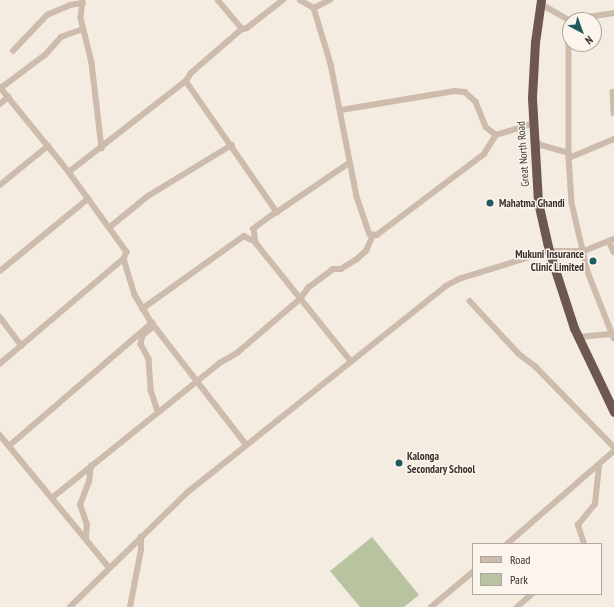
<!DOCTYPE html>
<html>
<head>
<meta charset="utf-8">
<style>
  body { margin:0 }
  #map { position:relative; width:614px; height:607px; overflow:hidden; background:#f4ebe1; font-family:"PT Sans Narrow",sans-serif }
  div>[style] { position:absolute }
  [style*='--x'] { left:calc(var(--x)*1px); top:calc(var(--y)*1px); width:calc(var(--w)*1px); rotate:calc(var(--a)*1deg) }
  .green>* { inset:0; background:#b8c4a0 }
  .minor>* { height:5.5px; margin:-2.75px; padding:0 2.75px; transform-origin:2.75px; border-radius:2.75px; background:#cdbbac }
  .trunk>* { height:9px; margin:-4.5px; padding:0 4.5px; transform-origin:4.5px; border-radius:4.5px; background:#6c584f }
  .dots>* { width:11px; height:11px; translate:-50% -50%; box-sizing:border-box; border:2px solid #fbf5ee; border-radius:50% }
  span { translate:-50% -50%; white-space:nowrap; text-align:center; line-height:1.15; -webkit-text-stroke:3px #fbf5ee; paint-order:stroke }
  .street-label { font-size:11px; color:#3b302b }
  .poi-label { font-size:11px; color:#3b302b; font-weight:700 }
  .left { translate:0 -50%; text-align:left }
  .right { translate:-100% -50%; text-align:right }
  .legend { position:absolute; left:472px; top:543px; width:130px; height:52px; box-sizing:border-box; background:#fbf5ee; border:1px solid #aea6a0; margin:0; padding:5px 7px; list-style:none; font-size:12px; color:#3b302b }
  .legend li { display:flex; align-items:center; gap:8px; height:20px }
  .legend b { width:20px; border:1px solid #aea6a0 }
  .north { position:absolute; left:562px; top:12px; width:40px; height:40px; box-sizing:border-box; background:#fbf5ee; border:1px solid #aea6a0; border-radius:50%; rotate:139deg; font-size:11px; font-weight:700; line-height:16px; text-align:center; color:#3b302b }
  .north::after { content:''; display:block; margin:auto; width:14px; height:18px; background:#1f5a5e; clip-path:polygon(50% 0,100% 100%,50% 72%,0 100%) }
</style>
</head>
<body>
<div id="map">
  <div class="green">
    <div style="clip-path:polygon(372px 537px,419px 595px,404px 607px,360px 607px,330px 571px)"></div>
  </div>
  <div class="minor">
    <div style="--x:83;--y:0;--w:18;--a:96"></div>
    <div style="--x:81;--y:18;--w:46;--a:76.3"></div>
    <div style="--x:92;--y:63;--w:86;--a:83.3"></div>
    <div style="--x:218;--y:0;--w:38;--a:50"></div>
    <div style="--x:242;--y:29;--w:5;--a:-11"></div>
    <div style="--x:247;--y:28;--w:46;--a:-37.9"></div>
    <div style="--x:300;--y:0;--w:16;--a:30"></div>
    <div style="--x:314;--y:8;--w:18;--a:-27"></div>
    <div style="--x:541;--y:4;--w:32;--a:30"></div>
    <div style="--x:569;--y:20;--w:138;--a:90"></div>
    <div style="--x:569;--y:158;--w:45;--a:86.2"></div>
    <div style="--x:572;--y:203;--w:71;--a:76.9"></div>
    <div style="--x:588;--y:272;--w:71;--a:68.5"></div>
    <div style="--x:314;--y:8;--w:59;--a:73.1"></div>
    <div style="--x:331;--y:64;--w:136;--a:78.9"></div>
    <div style="--x:357;--y:197;--w:39;--a:71"></div>
    <div style="--x:370;--y:234;--w:7;--a:8"></div>
    <div style="--x:377;--y:235;--w:134;--a:-37.1"></div>
    <div style="--x:484;--y:154;--w:22;--a:-58"></div>
    <div style="--x:496;--y:135;--w:38;--a:-17"></div>
    <div style="--x:569;--y:20;--w:46;--a:-8.8"></div>
    <div style="--x:13;--y:51;--w:50;--a:-46.6"></div>
    <div style="--x:47;--y:15;--w:25;--a:-23"></div>
    <div style="--x:70;--y:5;--w:13;--a:-9"></div>
    <div style="--x:186;--y:81;--w:160;--a:55.2"></div>
    <div style="--x:277;--y:212;--w:87;--a:-34.2"></div>
    <div style="--x:0;--y:87;--w:109;--a:50.9"></div>
    <div style="--x:69;--y:172;--w:99;--a:54.1"></div>
    <div style="--x:127;--y:252;--w:8;--a:113"></div>
    <div style="--x:124;--y:259;--w:162;--a:139.7"></div>
    <div style="--x:1;--y:88;--w:55;--a:-36.9"></div>
    <div style="--x:45;--y:55;--w:24;--a:-48"></div>
    <div style="--x:61;--y:37;--w:23;--a:-20"></div>
    <div style="--x:613;--y:92;--w:21;--a:87"></div>
    <div style="--x:0;--y:104;--w:11;--a:-41"></div>
    <div style="--x:341;--y:110;--w:115;--a:-9.5"></div>
    <div style="--x:454;--y:91;--w:11;--a:5"></div>
    <div style="--x:465;--y:92;--w:15;--a:42"></div>
    <div style="--x:476;--y:102;--w:27;--a:68"></div>
    <div style="--x:486;--y:127;--w:13;--a:39"></div>
    <div style="--x:534;--y:140;--w:9;--a:36"></div>
    <div style="--x:541;--y:145;--w:29;--a:16"></div>
    <div style="--x:569;--y:158;--w:49;--a:-22.9"></div>
    <div style="--x:69;--y:172;--w:148;--a:-37.9"></div>
    <div style="--x:186;--y:81;--w:9;--a:-58"></div>
    <div style="--x:191;--y:73;--w:67;--a:-40.8"></div>
    <div style="--x:0;--y:185;--w:62;--a:-39.1"></div>
    <div style="--x:277;--y:212;--w:29;--a:144"></div>
    <div style="--x:254;--y:229;--w:14;--a:82"></div>
    <div style="--x:256;--y:243;--w:150;--a:51.2"></div>
    <div style="--x:110;--y:227;--w:49;--a:-39.2"></div>
    <div style="--x:148;--y:196;--w:98;--a:-31.3"></div>
    <div style="--x:609;--y:241;--w:12;--a:66"></div>
    <div style="--x:124;--y:259;--w:38;--a:73"></div>
    <div style="--x:135;--y:295;--w:33;--a:59"></div>
    <div style="--x:152;--y:323;--w:6;--a:99"></div>
    <div style="--x:151;--y:329;--w:11;--a:139"></div>
    <div style="--x:143;--y:336;--w:8;--a:104"></div>
    <div style="--x:141;--y:344;--w:17;--a:62"></div>
    <div style="--x:149;--y:359;--w:31;--a:86"></div>
    <div style="--x:151;--y:390;--w:23;--a:72"></div>
    <div style="--x:0;--y:271;--w:114;--a:-39.3"></div>
    <div style="--x:470;--y:301;--w:72;--a:47.2"></div>
    <div style="--x:519;--y:354;--w:21;--a:37"></div>
    <div style="--x:536;--y:367;--w:112;--a:45.7"></div>
    <div style="--x:142;--y:309;--w:125;--a:-35.6"></div>
    <div style="--x:244;--y:236;--w:13;--a:27"></div>
    <div style="--x:0;--y:317;--w:36;--a:53"></div>
    <div style="--x:578;--y:337;--w:34;--a:-5"></div>
    <div style="--x:0;--y:435;--w:171;--a:50.5"></div>
    <div style="--x:9;--y:446;--w:189;--a:-40.7"></div>
    <div style="--x:152;--y:323;--w:153;--a:52.2"></div>
    <div style="--x:52;--y:498;--w:216;--a:-38.8"></div>
    <div style="--x:220;--y:363;--w:20;--a:-30"></div>
    <div style="--x:237;--y:353;--w:83;--a:-40.6"></div>
    <div style="--x:300;--y:299;--w:14;--a:-54"></div>
    <div style="--x:308;--y:288;--w:31;--a:-37"></div>
    <div style="--x:333;--y:269;--w:8;--a:0"></div>
    <div style="--x:341;--y:269;--w:19;--a:-32"></div>
    <div style="--x:357;--y:259;--w:12;--a:-42"></div>
    <div style="--x:366;--y:251;--w:17;--a:-66"></div>
    <div style="--x:86;--y:538;--w:13;--a:-86"></div>
    <div style="--x:87;--y:525;--w:21;--a:-109"></div>
    <div style="--x:80;--y:505;--w:25;--a:-69"></div>
    <div style="--x:89;--y:482;--w:16;--a:-83"></div>
    <div style="--x:507;--y:544;--w:142;--a:-41"></div>
    <div style="--x:584;--y:544;--w:20;--a:-108"></div>
    <div style="--x:578;--y:525;--w:27;--a:-51"></div>
    <div style="--x:595;--y:504;--w:39;--a:-84"></div>
    <div style="--x:70;--y:607;--w:165;--a:-44.3"></div>
    <div style="--x:188;--y:492;--w:330;--a:-38.6"></div>
    <div style="--x:446;--y:286;--w:15;--a:-28"></div>
    <div style="--x:459;--y:279;--w:94;--a:-17.3"></div>
    <div style="--x:549;--y:251;--w:35;--a:0"></div>
    <div style="--x:584;--y:251;--w:32;--a:-22"></div>
    <div style="--x:130;--y:607;--w:58;--a:-79.1"></div>
    <div style="--x:141;--y:550;--w:13;--a:-90"></div>
    <div style="--x:431;--y:607;--w:55;--a:-39.8"></div>
    <div style="--x:517;--y:607;--w:20;--a:-41"></div>
  </div>
  <div class="trunk">
    <div style="--x:541;--y:0;--w:42;--a:98.1"></div>
    <div style="--x:535;--y:42;--w:56;--a:93.1"></div>
    <div style="--x:532;--y:98;--w:104;--a:86.7"></div>
    <div style="--x:538;--y:202;--w:50;--a:77.3"></div>
    <div style="--x:549;--y:251;--w:81;--a:72"></div>
    <div style="--x:574;--y:328;--w:93;--a:64.5"></div>
  </div>
  <div class="dots">
    <div style="left:490px;top:203px;background:#1f5a5e"></div>
    <div style="left:593px;top:261px;background:#1f5a5e"></div>
    <div style="left:399px;top:463px;background:#1f5a5e"></div>
  </div>
  <div class="street-label">
    <span style="left:523px;top:154px;rotate:-94deg">Great North Road</span>
  </div>
  <div class="poi-label">
    <span class="left" style="left:499px;top:203px">Mahatma Ghandi</span>
    <span class="right" style="left:584px;top:261px">Mukuni Insurance<br>Clinic Limited</span>
    <span class="left" style="left:407px;top:463px">Kalonga<br>Secondary School</span>
  </div>
  <ul class="legend">
  <li><b style="height:5px;background:#cdbbac"></b>Road</li>
  <li><b style="height:11px;background:#b8c4a0"></b>Park</li>
  </ul>
  <div class="north">N</div>
</div>
</body>
</html>
